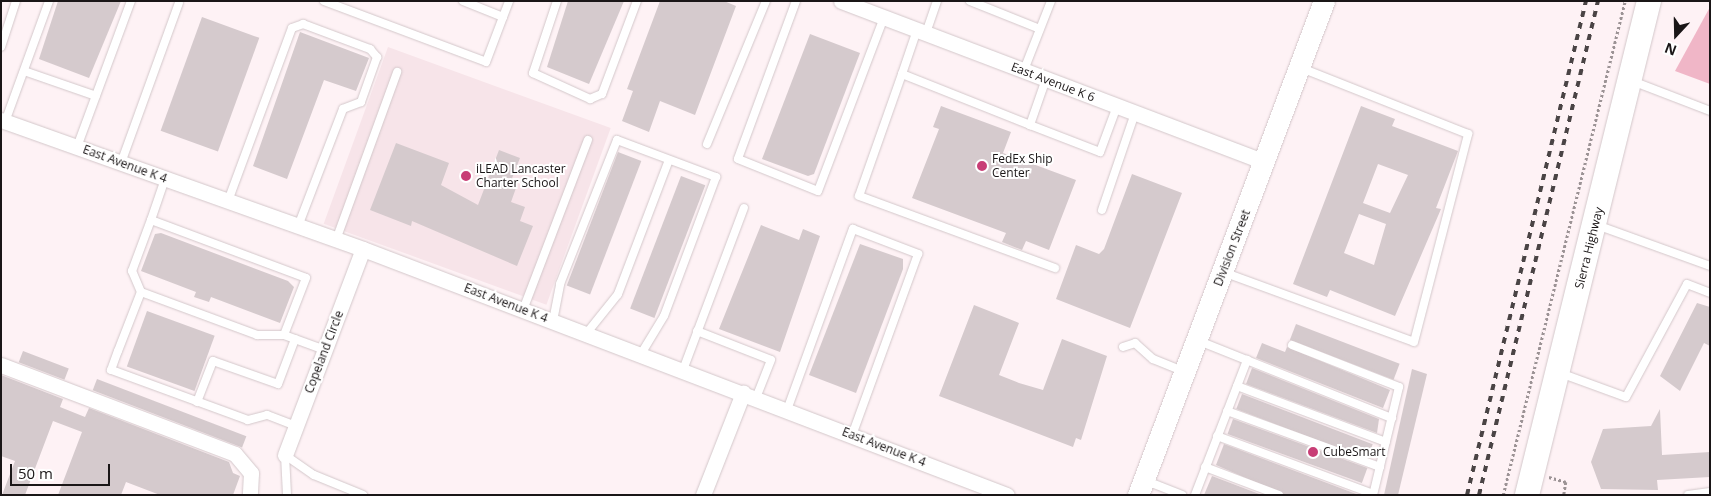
<!DOCTYPE html>
<html>
<head>
<meta charset="utf-8">
<style>
  body { margin:0 }
  #map { position:relative; width:1711px; height:496px; overflow:hidden; background:#fef2f5; font-family:"Open Sans",sans-serif }
  div>[style] { position:absolute }
  [style*='--x'] { left:calc(var(--x)*1px); top:calc(var(--y)*1px); width:calc(var(--w)*1px); rotate:calc(var(--a)*1deg) }
  .built>* { inset:0; background:#f7e4e9; transform-origin:0 0 }
  .green>* { inset:0; background:#f0b6c7 }
  .building>* { inset:0; background:#d5cacd; transform-origin:0 0 }
  .path>* { height:2.5px; margin-top:-1.25px; transform-origin:0; background:repeating-linear-gradient(90deg,#9c9395 0 2.5px,transparent 0 5px) }
  .roads { filter:drop-shadow(0 0 1px #d3c7ca) drop-shadow(0 0 1px #d3c7ca) }
  .service>* { height:8px; margin:-4px; padding:0 4px; transform-origin:4px; border-radius:4px; background:#fff }
  .minor>* { height:15px; margin:-7.5px; padding:0 7.5px; transform-origin:7.5px; border-radius:7.5px; background:#fff }
  .secondary>* { height:21px; margin:-10.5px; padding:0 10.5px; transform-origin:10.5px; border-radius:10.5px; background:#fff }
  .primary>* { height:24px; margin:-12px; padding:0 12px; transform-origin:12px; border-radius:12px; background:#fff }
  .rail>* { height:4px; margin-top:-2px; transform-origin:0; background:repeating-linear-gradient(90deg,#4a4445 0 6px,transparent 0 12px) }
  .dots>* { width:14px; height:14px; translate:-50% -50%; box-sizing:border-box; border:2px solid #fff; border-radius:50% }
  span { translate:-50% -50%; white-space:nowrap; text-align:center; line-height:1.15; -webkit-text-stroke:4px #fff; paint-order:stroke }
  .street-label { font-size:12px; color:#1a1617 }
  .poi-label { font-size:12px; color:#1a1617 }
  .left { translate:0 -50%; text-align:left }
  .frame { position:absolute; inset:0; border:2px solid #1a1617; pointer-events:none }
  .north { position:absolute; left:1651px; top:10px; width:50px; height:50px; -webkit-text-stroke:4px #fff; paint-order:stroke; rotate:201deg; font-size:14px; font-weight:700; line-height:20px; text-align:center; color:#1a1617 }
  .north::after { content:''; display:block; margin:auto; width:18px; height:22px; background:#1a1617; clip-path:polygon(50% 0,100% 100%,50% 72%,0 100%) }
  .scale { position:absolute; left:10px; top:464px; width:100px; height:22px; box-sizing:border-box; border:2px solid #1a1617; border-top:0; padding-left:6px; font-size:15px; line-height:18px; white-space:nowrap; color:#1a1617; -webkit-text-stroke:4px #fff; paint-order:stroke }
</style>
</head>
<body>
<div id="map">
  <div class="built">
    <div style="left:388px;top:47px;width:237px;height:188px;rotate:20deg"></div>
  </div>
  <div class="green">
    <div style="clip-path:polygon(1710px 7px,1710px 84px,1675px 71px)"></div>
  </div>
  <div class="building">
    <div style="clip-path:polygon(58px 1px,121px 1px,89px 78px,39px 59px)"></div>
    <div style="clip-path:polygon(568px 1px,624px 1px,589px 84px,547px 67px)"></div>
    <div style="clip-path:polygon(660px 1px,724px 1px,736px 6px,695px 115px,660px 101px,649px 132px,622px 121px,633px 91px,627px 89px)"></div>
    <div style="left:202px;top:17px;width:61px;height:121px;rotate:20deg"></div>
    <div style="clip-path:polygon(300px 32px,369px 58px,356px 91px,324px 80px,287px 179px,253px 166px)"></div>
    <div style="clip-path:polygon(810px 34px,860px 53px,814px 174px,808px 176px,762px 159px)"></div>
    <div style="clip-path:polygon(941px 106px,1011px 132px,1003px 153px,1076px 180px,1049px 250px,1026px 241px,1022px 250px,1002px 242px,1006px 233px,912px 198px,939px 129px,933px 127px)"></div>
    <div style="clip-path:polygon(evenodd,1361px 106px,1395px 119px,1392px 126px,1458px 151px,1436px 208px,1441px 209px,1395px 316px,1330px 290px,1327px 297px,1293px 284px,1361px 106px,1378px 164px,1408px 175px,1390px 213px,1363px 203px,1378px 164px,1361px 106px,1359px 214px,1386px 224px,1374px 265px,1344px 253px,1359px 214px)"></div>
    <div style="clip-path:polygon(396px 143px,449px 163px,441px 185px,478px 205px,499px 150px,520px 158px,509px 186px,516px 188px,511px 202px,525px 207px,520px 221px,533px 226px,517px 266px,412px 221px,411px 226px,370px 210px)"></div>
    <div style="left:618px;top:152px;width:25px;height:143px;rotate:21deg"></div>
    <div style="clip-path:polygon(1132px 174px,1182px 193px,1130px 328px,1056px 299px,1076px 245px,1099px 254px,1104px 249px)"></div>
    <div style="left:681px;top:176px;width:26px;height:142px;rotate:21deg"></div>
    <div style="clip-path:polygon(761px 225px,799px 240px,803px 229px,820px 236px,780px 352px,719px 329px)"></div>
    <div style="clip-path:polygon(161px 233px,288px 281px,294px 287px,280px 323px,211px 297px,209px 302px,194px 297px,196px 292px,141px 271px,155px 234px)"></div>
    <div style="clip-path:polygon(860px 244px,903px 259px,903px 269px,856px 393px,809px 375px)"></div>
    <div style="clip-path:polygon(1697px 303px,1710px 307px,1710px 346px,1704px 343px,1680px 391px,1660px 376px)"></div>
    <div style="clip-path:polygon(974px 305px,1019px 323px,999px 375px,1019px 383px,1043px 390px,1062px 339px,1107px 356px,1081px 440px,1076px 438px,1073px 447px,939px 396px)"></div>
    <div style="left:147px;top:311px;width:72px;height:59px;rotate:20deg"></div>
    <div style="left:1296px;top:324px;width:111px;height:17px;rotate:21deg"></div>
    <div style="clip-path:polygon(1262px 343px,1285px 352px,1287px 347px,1390px 390px,1383px 408px,1256px 358px)"></div>
    <div style="left:23px;top:351px;width:49px;height:12px;rotate:21deg"></div>
    <div style="clip-path:polygon(1252px 368px,1379px 419px,1377px 433px,1246px 384px)"></div>
    <div style="clip-path:polygon(1412px 369px,1427px 374px,1398px 495px,1384px 495px)"></div>
    <div style="clip-path:polygon(1px 375px,63px 399px,60px 407px,85px 417px,89px 408px,229px 462px,233px 473px,240px 476px,233px 495px,160px 495px,126px 482px,121px 495px,58px 495px,82px 432px,53px 421px,25px 495px,2px 495px,15px 461px,1px 456px)"></div>
    <div style="left:97px;top:379px;width:160px;height:12px;rotate:21deg"></div>
    <div style="left:1242px;top:394px;width:140px;height:16px;rotate:21deg"></div>
    <div style="clip-path:polygon(1660px 409px,1662px 455px,1710px 452px,1710px 477px,1657px 480px,1658px 490px,1601px 489px,1591px 462px,1603px 429px,1651px 426px)"></div>
    <div style="left:1233px;top:419px;width:143px;height:16px;rotate:20deg"></div>
    <div style="clip-path:polygon(1224px 444px,1359px 495px,1285px 495px,1216px 465px)"></div>
    <div style="clip-path:polygon(1212px 476px,1262px 495px,1204px 495px)"></div>
  </div>
  <div class="path">
    <div style="--x:1549;--y:477;--w:18;--a:16"></div>
    <div style="--x:1566;--y:482;--w:13;--a:99"></div>
    <div style="--x:1503;--y:495;--w:509;--a:-76.13"></div>
  </div>
  <div class="roads">
    <div class="service">
      <div style="--x:324;--y:1;--w:173;--a:20.6"></div>
      <div style="--x:486;--y:62;--w:48;--a:-69.3"></div>
      <div style="--x:503;--y:17;--w:43;--a:-158.2"></div>
      <div style="--x:557;--y:1;--w:76;--a:108.4"></div>
      <div style="--x:533;--y:73;--w:63;--a:24.5"></div>
      <div style="--x:590;--y:99;--w:13;--a:-23"></div>
      <div style="--x:602;--y:94;--w:99;--a:-69.4"></div>
      <div style="--x:796;--y:1;--w:168;--a:110.2"></div>
      <div style="--x:738;--y:159;--w:86;--a:21.8"></div>
      <div style="--x:818;--y:191;--w:186;--a:-69.2"></div>
      <div style="--x:970;--y:1;--w:75;--a:21.8"></div>
      <div style="--x:503;--y:17;--w:17;--a:-69"></div>
      <div style="--x:917;--y:30;--w:46;--a:108.8"></div>
      <div style="--x:902;--y:74;--w:138;--a:21.7"></div>
      <div style="--x:926;--y:33;--w:34;--a:-71"></div>
      <div style="--x:1;--y:47;--w:48;--a:-71.9"></div>
      <div style="--x:1024;--y:70;--w:74;--a:-68.6"></div>
      <div style="--x:24;--y:71;--w:76;--a:19.1"></div>
      <div style="--x:902;--y:74;--w:129;--a:109.4"></div>
      <div style="--x:859;--y:196;--w:209;--a:20.2"></div>
      <div style="--x:1046;--y:79;--w:49;--a:109.2"></div>
      <div style="--x:1030;--y:125;--w:75;--a:21.1"></div>
      <div style="--x:1100;--y:152;--w:49;--a:-69.7"></div>
      <div style="--x:1632;--y:81;--w:84;--a:21"></div>
      <div style="--x:5;--y:122;--w:129;--a:-70"></div>
      <div style="--x:707;--y:144;--w:155;--a:-67.6"></div>
      <div style="--x:77;--y:147;--w:156;--a:-69.7"></div>
      <div style="--x:121;--y:163;--w:170;--a:-70.1"></div>
      <div style="--x:165;--y:179;--w:43;--a:108.9"></div>
      <div style="--x:151;--y:220;--w:165;--a:20.5"></div>
      <div style="--x:306;--y:278;--w:61;--a:111.1"></div>
      <div style="--x:228;--y:201;--w:184;--a:-69.7"></div>
      <div style="--x:292;--y:28;--w:12;--a:-20"></div>
      <div style="--x:303;--y:24;--w:72;--a:20.5"></div>
      <div style="--x:370;--y:49;--w:11;--a:49"></div>
      <div style="--x:377;--y:57;--w:48;--a:109.6"></div>
      <div style="--x:361;--y:102;--w:19;--a:159"></div>
      <div style="--x:343;--y:109;--w:125;--a:111"></div>
      <div style="--x:1102;--y:210;--w:102;--a:-71.2"></div>
      <div style="--x:1597;--y:225;--w:120;--a:19.9"></div>
      <div style="--x:336;--y:240;--w:179;--a:-70"></div>
      <div style="--x:1223;--y:272;--w:203;--a:20.1"></div>
      <div style="--x:1414;--y:342;--w:215;--a:-75.4"></div>
      <div style="--x:1468;--y:134;--w:180;--a:-158.4"></div>
      <div style="--x:141;--y:292;--w:23;--a:-113"></div>
      <div style="--x:132;--y:271;--w:54;--a:-69.6"></div>
      <div style="--x:523;--y:310;--w:182;--a:-69.1"></div>
      <div style="--x:553;--y:321;--w:38;--a:-79"></div>
      <div style="--x:560;--y:284;--w:155;--a:-68.4"></div>
      <div style="--x:617;--y:140;--w:106;--a:20.5"></div>
      <div style="--x:716;--y:177;--w:148;--a:110.5"></div>
      <div style="--x:664;--y:316;--w:44;--a:121.2"></div>
      <div style="--x:697;--y:331;--w:79;--a:21.4"></div>
      <div style="--x:771;--y:360;--w:41;--a:111.5"></div>
      <div style="--x:586;--y:334;--w:51;--a:-51.3"></div>
      <div style="--x:618;--y:294;--w:143;--a:-69.2"></div>
      <div style="--x:1199;--y:341;--w:208;--a:21.8"></div>
      <div style="--x:1292;--y:345;--w:115;--a:21.4"></div>
      <div style="--x:1399;--y:387;--w:111;--a:103.5"></div>
      <div style="--x:1123;--y:347;--w:13;--a:-18"></div>
      <div style="--x:1135;--y:343;--w:24;--a:42"></div>
      <div style="--x:1153;--y:359;--w:32;--a:22"></div>
      <div style="--x:683;--y:370;--w:173;--a:-69.4"></div>
      <div style="--x:1560;--y:373;--w:70;--a:20"></div>
      <div style="--x:1626;--y:397;--w:128;--a:-61.6"></div>
      <div style="--x:1687;--y:284;--w:25;--a:21"></div>
      <div style="--x:1237;--y:386;--w:159;--a:20.6"></div>
      <div style="--x:197;--y:402;--w:44;--a:-68.7"></div>
      <div style="--x:213;--y:361;--w:69;--a:19.5"></div>
      <div style="--x:278;--y:384;--w:48;--a:-69.3"></div>
      <div style="--x:787;--y:410;--w:193;--a:-70"></div>
      <div style="--x:853;--y:229;--w:70;--a:21"></div>
      <div style="--x:918;--y:254;--w:193;--a:110"></div>
      <div style="--x:1227;--y:411;--w:163;--a:20.1"></div>
      <div style="--x:296;--y:426;--w:31;--a:-159"></div>
      <div style="--x:267;--y:415;--w:20;--a:165"></div>
      <div style="--x:248;--y:420;--w:146;--a:-159.9"></div>
      <div style="--x:111;--y:370;--w:20;--a:-70"></div>
      <div style="--x:118;--y:351;--w:63;--a:-68.7"></div>
      <div style="--x:141;--y:292;--w:124;--a:20.3"></div>
      <div style="--x:257;--y:335;--w:27;--a:0"></div>
      <div style="--x:284;--y:335;--w:44;--a:20.1"></div>
      <div style="--x:1217;--y:436;--w:166;--a:20.4"></div>
      <div style="--x:285;--y:455;--w:35;--a:35"></div>
      <div style="--x:314;--y:475;--w:53;--a:22.2"></div>
      <div style="--x:285;--y:455;--w:40;--a:87.1"></div>
      <div style="--x:1205;--y:467;--w:79;--a:20.7"></div>
      <div style="--x:1144;--y:480;--w:41;--a:21.5"></div>
      <div style="--x:1195;--y:495;--w:145;--a:-68.9"></div>
      <div style="--x:1688;--y:495;--w:22;--a:-8"></div>
    </div>
    <div class="minor">
      <div style="--x:841;--y:1;--w:454;--a:20.8"></div>
      <div style="--x:1;--y:120;--w:384;--a:19.6"></div>
      <div style="--x:363;--y:249;--w:689;--a:20.91"></div>
      <div style="--x:1;--y:365;--w:250;--a:20.8"></div>
      <div style="--x:235;--y:454;--w:25;--a:50"></div>
      <div style="--x:251;--y:473;--w:22;--a:93"></div>
      <div style="--x:285;--y:455;--w:220;--a:-69.3"></div>
      <div style="--x:703;--y:495;--w:110;--a:-68.6"></div>
    </div>
    <div class="secondary">
      <div style="--x:1138;--y:495;--w:528;--a:-69.37"></div>
    </div>
    <div class="primary">
      <div style="--x:1527;--y:495;--w:509;--a:-76.13"></div>
    </div>
  </div>
  <div class="rail">
    <div style="--x:1467;--y:495;--w:508;--a:-76.46"></div>
    <div style="--x:1479;--y:495;--w:508;--a:-76.46"></div>
  </div>
  <div class="dots">
    <div style="left:982px;top:166px;background:#c83e76"></div>
    <div style="left:466px;top:176px;background:#c83e76"></div>
    <div style="left:1313px;top:452px;background:#c83e76"></div>
  </div>
  <div class="street-label">
    <span style="left:1053px;top:82px;rotate:21deg">East Avenue K 6</span>
    <span style="left:125px;top:164px;rotate:20deg">East Avenue K 4</span>
    <span style="left:1232px;top:248px;rotate:-69deg">Division Street</span>
    <span style="left:1589px;top:248px;rotate:-76deg">Sierra Highway</span>
    <span style="left:506px;top:303px;rotate:21deg">East Avenue K 4</span>
    <span style="left:324px;top:352px;rotate:-69deg">Copeland Circle</span>
    <span style="left:884px;top:447px;rotate:21deg">East Avenue K 4</span>
  </div>
  <div class="poi-label">
    <span class="left" style="left:992px;top:166px">FedEx Ship<br>Center</span>
    <span class="left" style="left:476px;top:176px">iLEAD Lancaster<br>Charter School</span>
    <span class="left" style="left:1323px;top:452px">CubeSmart</span>
  </div>
  <div class="frame"></div>
  <div class="north">N</div>
  <div class="scale">50 m</div>
</div>
</body>
</html>
